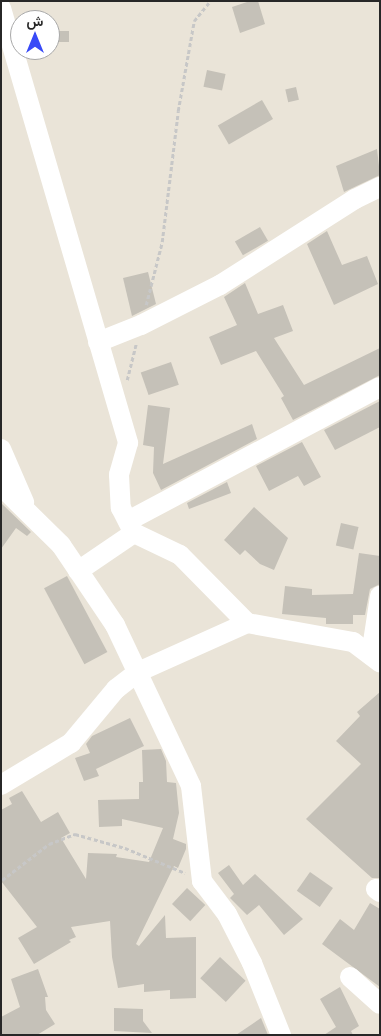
<!DOCTYPE html>
<html>
<head>
<meta charset="utf-8">
<style>
  body { margin:0 }
  #map { position:relative; width:381px; height:1036px; overflow:hidden; background:#eae4d8; font-family:"IBM Plex Sans",Vazirmatn,sans-serif }
  div>[style] { position:absolute }
  [style*='--x'] { left:calc(var(--x)*1px); top:calc(var(--y)*1px); width:calc(var(--w)*1px); rotate:calc(var(--a)*1deg) }
  .building>* { inset:0; background:#c5c1b8; transform-origin:0 0 }
  .path>* { height:2.5px; margin-top:-1.25px; transform-origin:0; background:repeating-linear-gradient(90deg,#c7c7c7 0 4px,transparent 0 6.5px) }
  .minor>* { height:20px; margin:-10px; padding:0 10px; transform-origin:10px; border-radius:10px; background:#fff }
  span { translate:-50% -50%; white-space:nowrap; text-align:center; line-height:1.15; -webkit-text-stroke:4.5px #fff; paint-order:stroke }
  .frame { position:absolute; inset:0; border:2px solid #272727; pointer-events:none }
  .north { position:absolute; left:10px; top:10px; width:50px; height:50px; box-sizing:border-box; background:#fff; border:1px solid #a9a9a9; border-radius:50%; rotate:0deg; font-size:14px; font-weight:700; line-height:20px; text-align:center; color:#272727 }
  .north::after { content:''; display:block; margin:auto; width:18px; height:22px; background:#384af7; clip-path:polygon(50% 0,100% 100%,50% 72%,0 100%) }
</style>
</head>
<body>
<div id="map">
  <div class="building">
    <div style="clip-path:polygon(250px 1px,258px 1px,265px 24px,240px 33px,232px 7px)"></div>
    <div style="left:57px;top:31px;width:12px;height:11px"></div>
    <div style="left:207px;top:70px;width:19px;height:17px;rotate:12deg"></div>
    <div style="left:296px;top:87px;width:13px;height:11px;rotate:77deg"></div>
    <div style="left:262px;top:100px;width:22px;height:51px;rotate:60deg"></div>
    <div style="clip-path:polygon(377px 149px,380px 175px,344px 192px,336px 166px)"></div>
    <div style="left:260px;top:227px;width:16px;height:29px;rotate:60deg"></div>
    <div style="clip-path:polygon(327px 231px,342px 265px,367px 256px,378px 284px,334px 305px,307px 244px)"></div>
    <div style="clip-path:polygon(148px 272px,156px 304px,132px 316px,123px 278px)"></div>
    <div style="clip-path:polygon(245px 283px,258px 314px,283px 305px,293px 331px,274px 338px,304px 385px,380px 348px,380px 375px,293px 420px,281px 398px,284px 396px,256px 351px,221px 365px,209px 337px,237px 325px,224px 297px)"></div>
    <div style="left:171px;top:362px;width:24px;height:32px;rotate:71deg"></div>
    <div style="clip-path:polygon(380px 401px,380px 427px,335px 450px,324px 430px)"></div>
    <div style="clip-path:polygon(148px 405px,170px 408px,163px 464px,252px 424px,257px 439px,161px 490px,153px 473px,154px 447px,143px 445px)"></div>
    <div style="clip-path:polygon(302px 442px,321px 477px,304px 486px,298px 476px,269px 491px,256px 466px)"></div>
    <div style="clip-path:polygon(227px 482px,231px 493px,189px 509px,187px 503px)"></div>
    <div style="clip-path:polygon(1px 503px,31px 532px,27px 536px,16px 528px,1px 549px)"></div>
    <div style="clip-path:polygon(254px 507px,288px 538px,274px 570px,260px 564px,245px 550px,240px 555px,224px 540px)"></div>
    <div style="left:341px;top:523px;width:18px;height:23px;rotate:13deg"></div>
    <div style="clip-path:polygon(359px 553px,380px 556px,380px 584px,370px 589px,365px 615px,353px 615px,353px 624px,326px 624px,326px 618px,282px 614px,285px 586px,312px 589px,312px 595px,353px 594px)"></div>
    <div style="left:67px;top:576px;width:86px;height:26px;rotate:62deg"></div>
    <div style="clip-path:polygon(380px 692px,380px 878px,372px 878px,306px 819px,361px 764px,336px 741px,360px 716px,357px 712px)"></div>
    <div style="clip-path:polygon(130px 718px,144px 746px,96px 769px,99px 776px,84px 781px,75px 758px,90px 753px,86px 744px,92px 736px)"></div>
    <div style="clip-path:polygon(161px 749px,166px 761px,167px 782px,176px 783px,179px 813px,173px 839px,186px 844px,186px 849px,178px 868px,174px 866px,136px 944px,139px 946px,165px 915px,166px 938px,196px 937px,196px 998px,170px 999px,170px 990px,144px 992px,144px 984px,118px 988px,112px 957px,110px 921px,71px 927px,76px 937px,69px 940px,71px 942px,34px 964px,18px 938px,37px 927px,1px 881px,1px 810px,12px 804px,9px 798px,22px 791px,41px 822px,58px 812px,70px 833px,61px 838px,86px 879px,88px 853px,117px 854px,116px 857px,149px 862px,163px 828px,122px 819px,122px 826px,99px 827px,98px 800px,139px 799px,139px 782px,143px 782px,142px 750px)"></div>
    <div style="clip-path:polygon(229px 865px,243px 885px,255px 874px,303px 919px,284px 935px,259px 905px,247px 915px,230px 898px,234px 894px,218px 873px)"></div>
    <div style="left:310px;top:872px;width:28px;height:23px;rotate:35deg"></div>
    <div style="left:187px;top:888px;width:25px;height:22px;rotate:43deg"></div>
    <div style="clip-path:polygon(370px 903px,380px 909px,380px 987px,322px 944px,340px 919px,354px 930px)"></div>
    <div style="left:220px;top:957px;width:35px;height:29px;rotate:43deg"></div>
    <div style="clip-path:polygon(38px 969px,48px 997px,45px 997px,46px 1010px,55px 1024px,37px 1035px,1px 1035px,1px 1017px,20px 1007px,11px 979px)"></div>
    <div style="clip-path:polygon(340px 987px,359px 1026px,351px 1031px,353px 1035px,324px 1035px,336px 1027px,320px 999px)"></div>
    <div style="clip-path:polygon(114px 1008px,143px 1009px,143px 1021px,152px 1033px,114px 1031px)"></div>
    <div style="clip-path:polygon(261px 1018px,268px 1035px,236px 1035px)"></div>
  </div>
  <div class="path">
    <div style="--x:146;--y:305;--w:65;--a:-75.7"></div>
    <div style="--x:162;--y:242;--w:132;--a:-83"></div>
    <div style="--x:178;--y:111;--w:91;--a:-79.9"></div>
    <div style="--x:194;--y:21;--w:26;--a:-51"></div>
    <div style="--x:127;--y:380;--w:37;--a:-76"></div>
    <div style="--x:2;--y:880;--w:59;--a:-37.5"></div>
    <div style="--x:49;--y:844;--w:28;--a:-21"></div>
    <div style="--x:75;--y:834;--w:52;--a:15.6"></div>
    <div style="--x:125;--y:848;--w:65;--a:22.6"></div>
  </div>
  <div class="minor">
    <div style="--x:1;--y:8;--w:453;--a:73.7"></div>
    <div style="--x:128;--y:443;--w:33;--a:106"></div>
    <div style="--x:119;--y:475;--w:33;--a:87"></div>
    <div style="--x:121;--y:508;--w:28;--a:63"></div>
    <div style="--x:134;--y:533;--w:51;--a:25.6"></div>
    <div style="--x:180;--y:555;--w:95;--a:45.4"></div>
    <div style="--x:98;--y:342;--w:46;--a:-21.6"></div>
    <div style="--x:141;--y:325;--w:89;--a:-26.9"></div>
    <div style="--x:220;--y:285;--w:160;--a:-32.5"></div>
    <div style="--x:355;--y:199;--w:28;--a:-26"></div>
    <div style="--x:1;--y:449;--w:58;--a:66.5"></div>
    <div style="--x:1;--y:486;--w:84;--a:44.5"></div>
    <div style="--x:61;--y:545;--w:97;--a:56"></div>
    <div style="--x:115;--y:625;--w:178;--a:64.7"></div>
    <div style="--x:191;--y:786;--w:96;--a:83.4"></div>
    <div style="--x:202;--y:881;--w:41;--a:52.9"></div>
    <div style="--x:227;--y:914;--w:55;--a:63"></div>
    <div style="--x:252;--y:963;--w:78;--a:68.1"></div>
    <div style="--x:128;--y:521;--w:285;--a:-28"></div>
    <div style="--x:78;--y:571;--w:68;--a:-34.2"></div>
    <div style="--x:371;--y:655;--w:60;--a:-81.3"></div>
    <div style="--x:1;--y:785;--w:82;--a:-31"></div>
    <div style="--x:71;--y:743;--w:70;--a:-50.2"></div>
    <div style="--x:116;--y:689;--w:28;--a:-38"></div>
    <div style="--x:138;--y:672;--w:120;--a:-24.2"></div>
    <div style="--x:247;--y:623;--w:108;--a:10.2"></div>
    <div style="--x:353;--y:642;--w:34;--a:37"></div>
    <div style="--x:376;--y:889;--w:5;--a:37"></div>
    <div style="--x:350;--y:977;--w:40;--a:42"></div>
  </div>
  <div class="frame"></div>
  <div class="north">ش</div>
</div>
</body>
</html>
